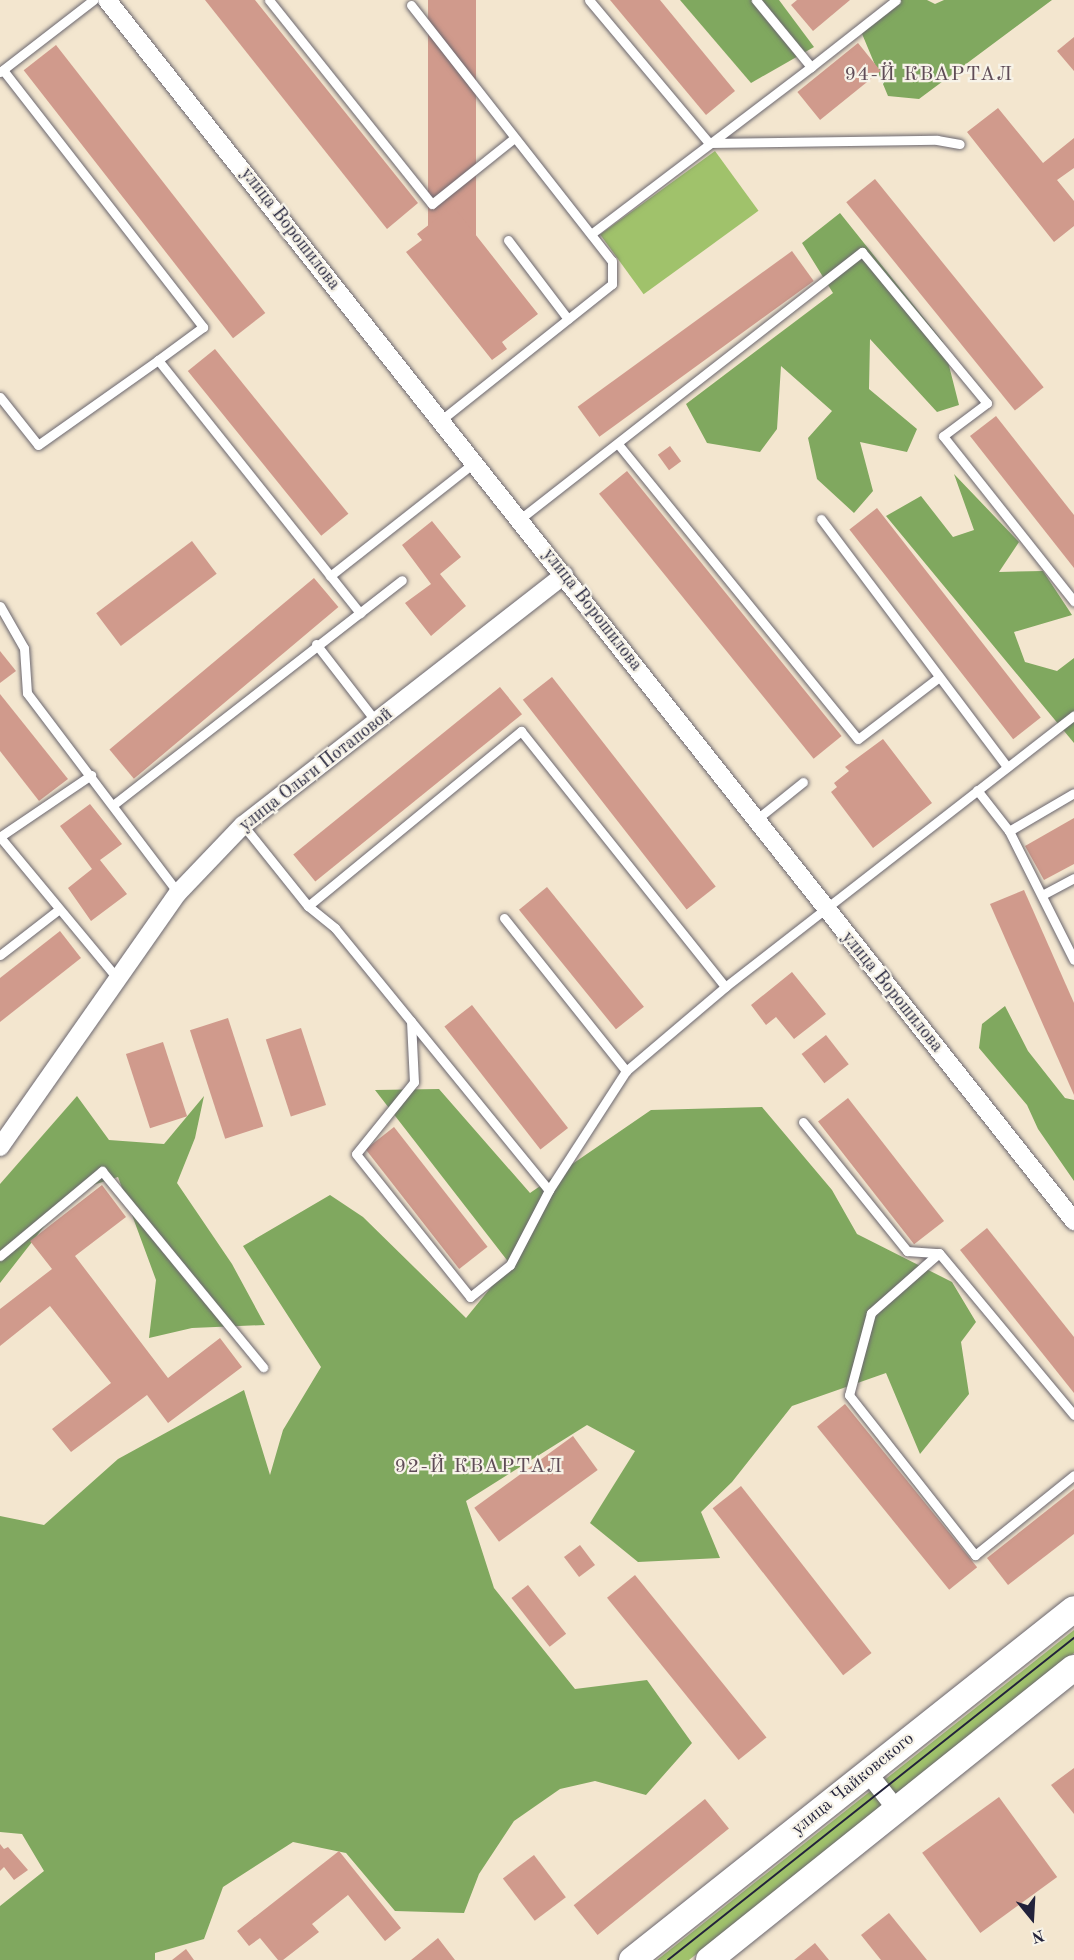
<!DOCTYPE html>
<html>
<head>
<meta charset="utf-8">
<style>
  body { margin:0 }
  #map { position:relative; width:1074px; height:1960px; overflow:hidden; background:#f3e6cf; font-family:"Old Standard TT",serif }
  div>[style] { position:absolute }
  [style*='--x'] { left:calc(var(--x)*1px); top:calc(var(--y)*1px); width:calc(var(--w)*1px); rotate:calc(var(--a)*1deg) }
  .green>* { inset:0; background:#a0c26b; transform-origin:0 0 }
  .forest>* { inset:0; background:#80a85f }
  .building>* { inset:0; background:#d09a8c; transform-origin:0 0 }
  .roads { filter:drop-shadow(0 0 2px #6b676f) drop-shadow(0 0 2px #6b676f) }
  .lane>* { height:9px; margin:-4.5px; padding:0 4.5px; transform-origin:4.5px; border-radius:4.5px; background:#fff }
  .street>* { height:18px; margin:-9px; padding:0 9px; transform-origin:9px; border-radius:9px; background:#fff }
  .secondary>* { height:26px; margin:-13px; padding:0 13px; transform-origin:13px; border-radius:13px; background:#fff }
  .tram>* { height:1.5px; margin:-0.75px; padding:0 0.75px; transform-origin:0.75px; border-radius:0.75px; background:#22223b }
  span { translate:-50% -50%; white-space:nowrap; text-align:center; line-height:1.15; -webkit-text-stroke:4.5px #f7f3e8; paint-order:stroke }
  .street-label { font-size:18px; color:#22223b }
  .neighbourhood-label { font-size:20px; color:#5f4c57; letter-spacing:1.5px }
  .north { position:absolute; left:1002px; top:1888px; width:60px; height:60px; -webkit-text-stroke:4px #f7f3e8; paint-order:stroke; rotate:162deg; font-size:16px; font-weight:700; line-height:24px; text-align:center; color:#22223b }
  .north::after { content:''; display:block; margin:auto; width:21px; height:27px; background:#22223b; clip-path:polygon(50% 0,100% 100%,50% 72%,0 100%) }
</style>
</head>
<body>
<div id="map">
  <div class="green">
    <div style="left:715px;top:151px;width:74px;height:142px;rotate:54deg"></div>
    <div style="clip-path:polygon(1074px 1630px,1074px 1653px,689px 1960px,657px 1960px)"></div>
  </div>
  <div class="forest">
    <div style="clip-path:polygon(680px 0,779px 0,814px 47px,751px 83px)"></div>
    <div style="clip-path:polygon(896px 0,927px 0,935px 4px,944px 0,1052px 0,919px 99px,888px 96px,860px 29px)"></div>
    <div style="clip-path:polygon(840px 213px,943px 342px,959px 405px,937px 412px,870px 339px,869px 389px,917px 429px,907px 452px,860px 442px,873px 491px,854px 513px,817px 479px,808px 438px,832px 411px,781px 366px,777px 429px,760px 452px,707px 443px,686px 404px,833px 293px,802px 243px)"></div>
    <div style="clip-path:polygon(954px 474px,1019px 542px,999px 572px,1043px 571px,1072px 615px,1014px 632px,1025px 662px,1057px 671px,1074px 658px,1074px 743px,886px 516px,921px 496px,953px 537px,974px 530px)"></div>
    <div style="clip-path:polygon(1005px 1006px,1028px 1051px,1065px 1098px,1074px 1100px,1074px 1181px,1038px 1129px,1027px 1105px,979px 1048px,982px 1024px)"></div>
    <div style="clip-path:polygon(439px 1089px,530px 1193px,651px 1110px,762px 1107px,832px 1190px,857px 1234px,952px 1282px,976px 1322px,961px 1342px,969px 1394px,920px 1454px,886px 1373px,792px 1406px,732px 1482px,701px 1512px,720px 1558px,638px 1562px,590px 1523px,635px 1451px,587px 1425px,466px 1501px,494px 1588px,575px 1689px,647px 1680px,692px 1743px,646px 1795px,595px 1781px,560px 1789px,514px 1821px,479px 1874px,464px 1913px,395px 1911px,346px 1853px,293px 1842px,223px 1887px,204px 1939px,155px 1953px,155px 1960px,0 1960px,0 1906px,44px 1871px,22px 1834px,0 1832px,0 1516px,44px 1525px,118px 1459px,244px 1390px,270px 1475px,283px 1430px,321px 1367px,243px 1246px,330px 1195px,363px 1217px,466px 1318px,510px 1264px,375px 1090px)"></div>
    <div style="clip-path:polygon(77px 1096px,109px 1140px,164px 1144px,204px 1096px,195px 1138px,177px 1183px,232px 1264px,265px 1325px,192px 1328px,149px 1338px,156px 1280px,118px 1177px,71px 1192px,0 1283px,0 1184px)"></div>
  </div>
  <div class="building">
    <div style="clip-path:polygon(205px 0,255px 0,418px 203px,387px 229px)"></div>
    <div style="left:428px;top:0;width:48px;height:261px"></div>
    <div style="clip-path:polygon(610px 0,660px 0,735px 91px,706px 115px)"></div>
    <div style="clip-path:polygon(797px 0,850px 0,813px 31px,791px 5px)"></div>
    <div style="clip-path:polygon(1074px 37px,1074px 71px,1057px 51px)"></div>
    <div style="left:858px;top:43px;width:36px;height:78px;rotate:51deg"></div>
    <div style="left:56px;top:45px;width:340px;height:41px;rotate:52deg"></div>
    <div style="clip-path:polygon(998px 108px,1043px 163px,1074px 138px,1074px 168px,1057px 180px,1074px 201px,1074px 226px,1054px 242px,967px 132px)"></div>
    <div style="left:875px;top:179px;width:268px;height:37px;rotate:51deg"></div>
    <div style="clip-path:polygon(453px 206px,538px 314px,502px 342px,507px 349px,492px 360px,406px 252px,422px 240px,417px 234px)"></div>
    <div style="left:792px;top:251px;width:37px;height:265px;rotate:54deg"></div>
    <div style="left:215px;top:349px;width:212px;height:35px;rotate:51deg"></div>
    <div style="clip-path:polygon(996px 416px,1074px 515px,1074px 568px,970px 436px)"></div>
    <div style="left:670px;top:446px;width:19px;height:15px;rotate:54deg"></div>
    <div style="left:627px;top:471px;width:341px;height:36px;rotate:51deg"></div>
    <div style="left:877px;top:508px;width:266px;height:35px;rotate:52deg"></div>
    <div style="clip-path:polygon(432px 521px,461px 557px,440px 574px,466px 606px,431px 636px,405px 603px,431px 584px,402px 545px)"></div>
    <div style="left:192px;top:541px;width:41px;height:120px;rotate:53deg"></div>
    <div style="left:314px;top:578px;width:38px;height:267px;rotate:50deg"></div>
    <div style="clip-path:polygon(0 651px,16px 671px,0 683px)"></div>
    <div style="left:552px;top:677px;width:266px;height:37px;rotate:52deg"></div>
    <div style="left:500px;top:687px;width:35px;height:266px;rotate:51deg"></div>
    <div style="clip-path:polygon(0 694px,68px 779px,39px 801px,0 751px)"></div>
    <div style="clip-path:polygon(883px 739px,932px 803px,873px 848px,831px 792px,837px 787px,834px 783px,849px 771px,845px 767px)"></div>
    <div style="clip-path:polygon(90px 804px,122px 844px,100px 860px,127px 894px,91px 921px,68px 888px,92px 869px,60px 826px)"></div>
    <div style="clip-path:polygon(1074px 818px,1074px 864px,1044px 880px,1025px 846px)"></div>
    <div style="left:547px;top:887px;width:154px;height:36px;rotate:51deg"></div>
    <div style="clip-path:polygon(1024px 890px,1074px 1003px,1074px 1095px,990px 904px)"></div>
    <div style="clip-path:polygon(60px 931px,81px 958px,0 1022px,0 978px)"></div>
    <div style="clip-path:polygon(792px 972px,826px 1014px,794px 1039px,776px 1017px,766px 1025px,751px 1005px)"></div>
    <div style="left:472px;top:1005px;width:156px;height:35px;rotate:52deg"></div>
    <div style="left:228px;top:1018px;width:114px;height:40px;rotate:72deg"></div>
    <div style="left:301px;top:1028px;width:81px;height:37px;rotate:72deg"></div>
    <div style="left:826px;top:1035px;width:37px;height:31px;rotate:52deg"></div>
    <div style="left:163px;top:1042px;width:78px;height:39px;rotate:72deg"></div>
    <div style="left:848px;top:1098px;width:156px;height:38px;rotate:52deg"></div>
    <div style="left:394px;top:1127px;width:152px;height:36px;rotate:52deg"></div>
    <div style="clip-path:polygon(102px 1185px,126px 1217px,75px 1256px,168px 1378px,220px 1338px,242px 1367px,168px 1423px,147px 1395px,71px 1452px,52px 1429px,111px 1383px,50px 1306px,0 1346px,0 1309px,52px 1269px,30px 1241px)"></div>
    <div style="clip-path:polygon(987px 1228px,1074px 1337px,1074px 1393px,960px 1250px)"></div>
    <div style="left:845px;top:1404px;width:210px;height:36px;rotate:51deg"></div>
    <div style="left:573px;top:1436px;width:42px;height:122px;rotate:54deg"></div>
    <div style="left:741px;top:1486px;width:212px;height:36px;rotate:52deg"></div>
    <div style="clip-path:polygon(1074px 1489px,1074px 1534px,1008px 1585px,987px 1558px)"></div>
    <div style="left:580px;top:1545px;width:25px;height:20px;rotate:53deg"></div>
    <div style="left:635px;top:1575px;width:209px;height:36px;rotate:51deg"></div>
    <div style="left:528px;top:1585px;width:62px;height:21px;rotate:52deg"></div>
    <div style="clip-path:polygon(1074px 1768px,1074px 1814px,1051px 1785px)"></div>
    <div style="left:999px;top:1797px;width:99px;height:95px;rotate:54deg"></div>
    <div style="left:705px;top:1799px;width:38px;height:169px;rotate:51deg"></div>
    <div style="clip-path:polygon(0 1844px,4px 1849px,8px 1847px,28px 1870px,14px 1880px,4px 1867px,0 1871px)"></div>
    <div style="clip-path:polygon(339px 1851px,401px 1928px,385px 1941px,348px 1895px,312px 1924px,319px 1932px,283px 1960px,278px 1960px,260px 1938px,249px 1946px,237px 1931px)"></div>
    <div style="left:534px;top:1855px;width:53px;height:39px;rotate:53deg"></div>
    <div style="clip-path:polygon(889px 1913px,927px 1960px,881px 1960px,861px 1935px)"></div>
    <div style="clip-path:polygon(438px 1938px,455px 1960px,411px 1960px,416px 1956px)"></div>
    <div style="clip-path:polygon(815px 1943px,829px 1960px,794px 1960px)"></div>
    <div style="clip-path:polygon(186px 1949px,194px 1960px,172px 1960px)"></div>
  </div>
  <div class="roads">
    <div class="lane">
      <div style="--x:269;--y:0;--w:261;--a:51.4"></div>
      <div style="--x:432;--y:204;--w:105;--a:-38.8"></div>
      <div style="--x:589;--y:0;--w:187;--a:50"></div>
      <div style="--x:709;--y:143;--w:228;--a:-0.8"></div>
      <div style="--x:937;--y:140;--w:23;--a:10"></div>
      <div style="--x:411;--y:5;--w:325;--a:51.9"></div>
      <div style="--x:612;--y:261;--w:23;--a:90"></div>
      <div style="--x:612;--y:284;--w:218;--a:141.5"></div>
      <div style="--x:811;--y:67;--w:108;--a:-38.2"></div>
      <div style="--x:3;--y:70;--w:326;--a:52.1"></div>
      <div style="--x:203;--y:327;--w:56;--a:143.7"></div>
      <div style="--x:158;--y:360;--w:324;--a:51.4"></div>
      <div style="--x:0;--y:72;--w:118;--a:-37.7"></div>
      <div style="--x:591;--y:234;--w:276;--a:-37.2"></div>
      <div style="--x:811;--y:67;--w:87;--a:-129.4"></div>
      <div style="--x:508;--y:240;--w:99;--a:52.8"></div>
      <div style="--x:0;--y:397;--w:61;--a:51.6"></div>
      <div style="--x:38;--y:445;--w:147;--a:-35.3"></div>
      <div style="--x:618;--y:444;--w:380;--a:50.9"></div>
      <div style="--x:858;--y:739;--w:102;--a:-37.4"></div>
      <div style="--x:520;--y:519;--w:434;--a:-38"></div>
      <div style="--x:862;--y:252;--w:196;--a:50.4"></div>
      <div style="--x:987;--y:403;--w:55;--a:143.1"></div>
      <div style="--x:943;--y:436;--w:211;--a:51.6"></div>
      <div style="--x:821;--y:519;--w:310;--a:53.1"></div>
      <div style="--x:330;--y:576;--w:184;--a:-38.2"></div>
      <div style="--x:0;--y:606;--w:48;--a:60.3"></div>
      <div style="--x:24;--y:648;--w:45;--a:86.2"></div>
      <div style="--x:27;--y:693;--w:251;--a:52.9"></div>
      <div style="--x:316;--y:644;--w:100;--a:52.3"></div>
      <div style="--x:977;--y:790;--w:52;--a:52"></div>
      <div style="--x:1009;--y:831;--w:144;--a:63.3"></div>
      <div style="--x:113;--y:805;--w:366;--a:-37.9"></div>
      <div style="--x:757;--y:819;--w:59;--a:-38.8"></div>
      <div style="--x:243;--y:825;--w:104;--a:51.3"></div>
      <div style="--x:308;--y:906;--w:35;--a:39"></div>
      <div style="--x:335;--y:928;--w:338;--a:50.8"></div>
      <div style="--x:1009;--y:831;--w:75;--a:-30.3"></div>
      <div style="--x:1;--y:836;--w:109;--a:-34.1"></div>
      <div style="--x:0;--y:837;--w:183;--a:50.3"></div>
      <div style="--x:1044;--y:894;--w:34;--a:-28"></div>
      <div style="--x:308;--y:906;--w:276;--a:-39.4"></div>
      <div style="--x:521;--y:731;--w:327;--a:51.4"></div>
      <div style="--x:504;--y:918;--w:196;--a:51.4"></div>
      <div style="--x:0;--y:955;--w:73;--a:-37.8"></div>
      <div style="--x:411;--y:1021;--w:61;--a:87.2"></div>
      <div style="--x:414;--y:1082;--w:92;--a:128.9"></div>
      <div style="--x:356;--y:1154;--w:183;--a:51.4"></div>
      <div style="--x:470;--y:1297;--w:51;--a:-38.7"></div>
      <div style="--x:510;--y:1265;--w:85;--a:-62.5"></div>
      <div style="--x:549;--y:1190;--w:142;--a:-57.1"></div>
      <div style="--x:626;--y:1071;--w:130;--a:-40.3"></div>
      <div style="--x:725;--y:987;--w:442;--a:-37.9"></div>
      <div style="--x:803;--y:1122;--w:166;--a:51.1"></div>
      <div style="--x:907;--y:1251;--w:32;--a:4"></div>
      <div style="--x:939;--y:1253;--w:211;--a:50.2"></div>
      <div style="--x:939;--y:1253;--w:91;--a:138.6"></div>
      <div style="--x:871;--y:1313;--w:85;--a:105"></div>
      <div style="--x:849;--y:1395;--w:204;--a:51.8"></div>
      <div style="--x:975;--y:1555;--w:127;--a:-38.9"></div>
      <div style="--x:0;--y:1256;--w:133;--a:-39.8"></div>
      <div style="--x:102;--y:1171;--w:254;--a:50.6"></div>
    </div>
    <div class="street">
      <div style="--x:107;--y:0;--w:1558;--a:51.62"></div>
      <div style="--x:0;--y:1147;--w:310;--a:-55"></div>
      <div style="--x:178;--y:893;--w:94;--a:-46.3"></div>
      <div style="--x:243;--y:825;--w:407;--a:-37.9"></div>
      <div style="--x:868;--y:1773;--w:47;--a:51.9"></div>
    </div>
    <div class="secondary">
      <div style="--x:632;--y:1960;--w:564;--a:-38.45"></div>
      <div style="--x:709;--y:1960;--w:467;--a:-38.7"></div>
    </div>
  </div>
  <div class="tram">
    <div style="--x:668;--y:1960;--w:518;--a:-38.42"></div>
  </div>
  <div class="street-label">
    <span style="left:290px;top:229px;rotate:52deg">улица Ворошилова</span>
    <span style="left:592px;top:610px;rotate:52deg">улица Ворошилова</span>
    <span style="left:316px;top:770px;rotate:-38deg">улица Ольги Потаповой</span>
    <span style="left:892px;top:992px;rotate:51deg">улица Ворошилова</span>
    <span style="left:853px;top:1784px;rotate:-39deg">улица Чайковского</span>
  </div>
  <div class="neighbourhood-label">
    <span style="left:929px;top:75px">94-Й КВАРТАЛ</span>
    <span style="left:479px;top:1467px">92-Й КВАРТАЛ</span>
  </div>
  <div class="north">N</div>
</div>
</body>
</html>
